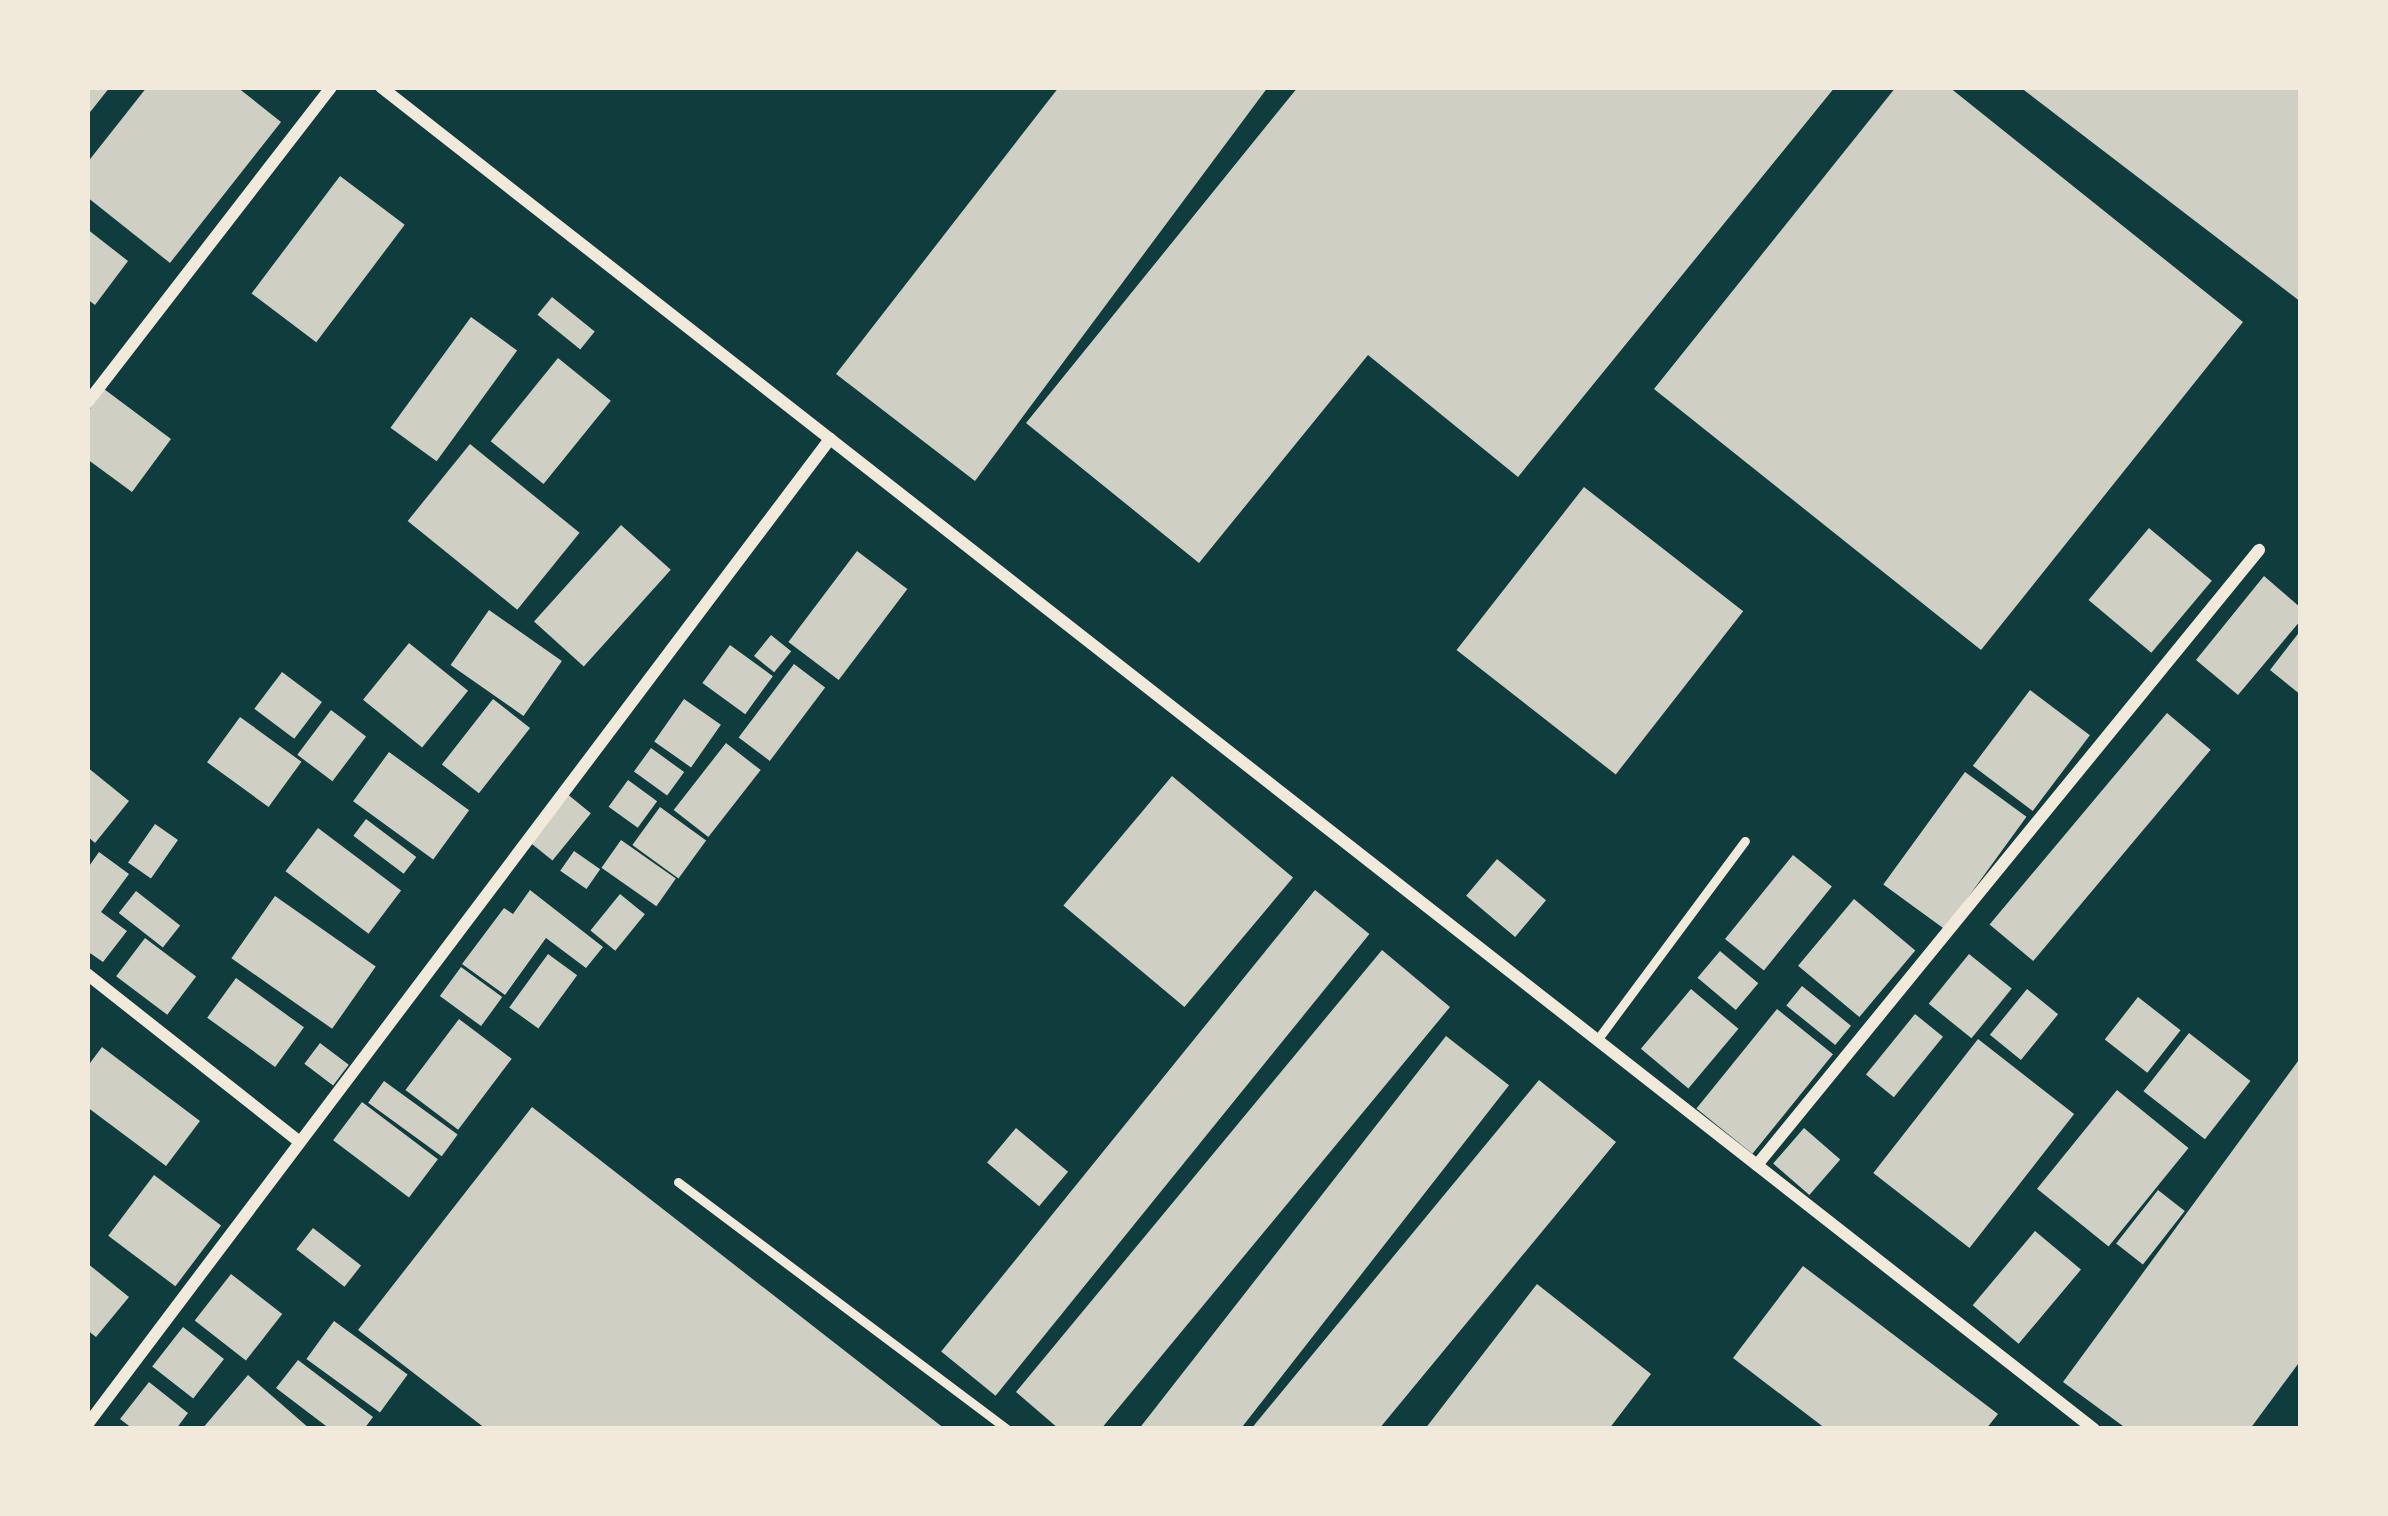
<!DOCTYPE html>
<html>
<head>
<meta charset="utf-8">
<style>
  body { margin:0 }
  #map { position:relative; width:2388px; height:1516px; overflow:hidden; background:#0f3d3e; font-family:Figtree,sans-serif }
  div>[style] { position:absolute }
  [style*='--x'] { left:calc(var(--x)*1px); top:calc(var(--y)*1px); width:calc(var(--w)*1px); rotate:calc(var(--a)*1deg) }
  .building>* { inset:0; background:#cfcfc3; transform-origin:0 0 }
  .service>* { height:9px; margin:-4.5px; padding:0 4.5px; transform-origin:4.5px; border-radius:4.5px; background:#f1e9da }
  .minor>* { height:12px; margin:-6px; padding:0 6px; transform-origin:6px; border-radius:6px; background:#f1e9da }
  span { translate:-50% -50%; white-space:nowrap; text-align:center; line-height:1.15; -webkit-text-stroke:10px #f1e9da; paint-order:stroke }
  .frame { position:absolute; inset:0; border:90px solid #f1e9da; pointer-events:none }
</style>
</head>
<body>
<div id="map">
  <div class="building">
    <div style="clip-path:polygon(87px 87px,110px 87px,87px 116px)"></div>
    <div style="clip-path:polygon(147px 87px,237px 87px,281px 122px,170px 263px,87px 197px,87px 163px)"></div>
    <div style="clip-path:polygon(1059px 87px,1268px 87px,975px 481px,836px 374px)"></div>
    <div style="clip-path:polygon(1298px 87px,1835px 87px,1518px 477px,1368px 355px,1199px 563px,1026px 423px)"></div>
    <div style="clip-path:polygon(1896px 87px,1949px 87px,2243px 322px,1981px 650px,1654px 389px)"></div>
    <div style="clip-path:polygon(2020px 87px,2301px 87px,2301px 302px)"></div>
    <div style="left:340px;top:176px;width:81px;height:147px;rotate:37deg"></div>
    <div style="clip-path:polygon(87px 229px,128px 261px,95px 305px,87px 299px)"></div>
    <div style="left:552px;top:297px;width:55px;height:23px;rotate:39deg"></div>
    <div style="left:471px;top:317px;width:57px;height:137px;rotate:36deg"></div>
    <div style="left:558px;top:358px;width:68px;height:107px;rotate:39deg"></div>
    <div style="clip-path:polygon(104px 389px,171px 439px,132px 492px,87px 459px,87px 413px)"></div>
    <div style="left:470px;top:444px;width:141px;height:99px;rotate:39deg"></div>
    <div style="left:1584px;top:487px;width:202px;height:207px;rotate:38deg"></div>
    <div style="left:621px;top:525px;width:67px;height:130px;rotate:42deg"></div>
    <div style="left:2149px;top:528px;width:82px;height:94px;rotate:40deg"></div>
    <div style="left:857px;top:551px;width:63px;height:114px;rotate:37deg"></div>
    <div style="clip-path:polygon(2264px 576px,2301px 608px,2301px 620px,2238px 695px,2196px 660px)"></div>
    <div style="left:489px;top:610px;width:89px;height:67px;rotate:35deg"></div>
    <div style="clip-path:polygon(2301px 630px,2301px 695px,2270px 670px)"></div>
    <div style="left:771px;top:635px;width:26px;height:27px;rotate:39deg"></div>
    <div style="left:409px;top:643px;width:76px;height:73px;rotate:39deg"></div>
    <div style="left:730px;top:645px;width:53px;height:47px;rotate:36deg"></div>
    <div style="left:794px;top:664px;width:39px;height:92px;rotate:37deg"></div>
    <div style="left:282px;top:672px;width:50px;height:46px;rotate:37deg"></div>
    <div style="left:2030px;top:690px;width:75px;height:95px;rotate:37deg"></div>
    <div style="left:493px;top:699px;width:47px;height:83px;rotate:38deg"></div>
    <div style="left:684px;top:699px;width:45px;height:52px;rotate:35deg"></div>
    <div style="left:331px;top:710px;width:44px;height:56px;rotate:37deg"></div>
    <div style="left:2167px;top:713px;width:57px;height:276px;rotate:40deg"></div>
    <div style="left:240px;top:717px;width:76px;height:56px;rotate:36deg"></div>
    <div style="left:726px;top:743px;width:44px;height:85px;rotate:38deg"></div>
    <div style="left:651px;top:748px;width:41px;height:29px;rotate:36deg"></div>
    <div style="left:389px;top:752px;width:99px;height:61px;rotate:36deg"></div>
    <div style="clip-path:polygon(87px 767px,129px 801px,95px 843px,87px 836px)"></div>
    <div style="left:1965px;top:772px;width:76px;height:139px;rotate:36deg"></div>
    <div style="left:1172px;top:776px;width:158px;height:169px;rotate:40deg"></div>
    <div style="left:628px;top:780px;width:36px;height:33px;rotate:36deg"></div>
    <div style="left:566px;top:793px;width:32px;height:61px;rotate:39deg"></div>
    <div style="left:660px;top:807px;width:57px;height:47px;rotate:36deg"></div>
    <div style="left:366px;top:819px;width:63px;height:21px;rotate:37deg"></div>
    <div style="left:155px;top:824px;width:28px;height:47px;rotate:35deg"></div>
    <div style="left:318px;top:828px;width:104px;height:54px;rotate:37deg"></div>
    <div style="left:621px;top:840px;width:67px;height:34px;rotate:35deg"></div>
    <div style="left:574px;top:851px;width:32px;height:24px;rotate:35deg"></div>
    <div style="clip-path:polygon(99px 852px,129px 874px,101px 912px,127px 931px,103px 962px,87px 951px,87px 869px)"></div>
    <div style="left:1793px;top:855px;width:50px;height:108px;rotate:39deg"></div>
    <div style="left:1497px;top:859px;width:64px;height:48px;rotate:40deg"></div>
    <div style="clip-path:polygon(530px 890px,603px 947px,586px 968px,546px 938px,505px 995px,462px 964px,504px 908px,513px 914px)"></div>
    <div style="left:1315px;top:890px;width:70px;height:594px;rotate:39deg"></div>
    <div style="left:136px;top:891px;width:56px;height:28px;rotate:38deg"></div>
    <div style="left:620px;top:894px;width:32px;height:47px;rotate:39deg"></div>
    <div style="left:275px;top:896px;width:123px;height:76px;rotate:35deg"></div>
    <div style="left:1854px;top:899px;width:80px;height:87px;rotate:40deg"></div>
    <div style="left:145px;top:938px;width:64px;height:48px;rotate:37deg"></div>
    <div style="clip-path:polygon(1382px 950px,1450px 1007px,1101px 1429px,1059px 1429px,1016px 1392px)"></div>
    <div style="left:1720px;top:951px;width:50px;height:35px;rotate:40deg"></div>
    <div style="left:548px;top:954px;width:36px;height:66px;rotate:36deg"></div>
    <div style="left:1969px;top:954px;width:55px;height:64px;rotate:39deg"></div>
    <div style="left:461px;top:967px;width:51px;height:36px;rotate:36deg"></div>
    <div style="left:236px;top:978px;width:84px;height:49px;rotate:36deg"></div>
    <div style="left:1802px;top:986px;width:63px;height:25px;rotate:39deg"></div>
    <div style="left:1691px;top:989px;width:62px;height:78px;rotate:40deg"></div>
    <div style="left:2027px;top:989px;width:40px;height:59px;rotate:39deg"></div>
    <div style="left:2138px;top:997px;width:54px;height:54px;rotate:38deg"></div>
    <div style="left:1777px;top:1009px;width:72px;height:128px;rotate:39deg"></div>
    <div style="left:1915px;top:1014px;width:36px;height:78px;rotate:39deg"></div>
    <div style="left:459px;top:1019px;width:66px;height:89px;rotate:37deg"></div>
    <div style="left:2189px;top:1033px;width:78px;height:74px;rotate:38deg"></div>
    <div style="left:1446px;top:1036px;width:80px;height:509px;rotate:38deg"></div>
    <div style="left:1978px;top:1039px;width:122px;height:170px;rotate:38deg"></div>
    <div style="left:320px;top:1043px;width:36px;height:26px;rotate:37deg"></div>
    <div style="clip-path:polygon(102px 1047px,200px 1121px,166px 1166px,87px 1107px,87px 1067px)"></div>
    <div style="clip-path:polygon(2301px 1057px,2301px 1360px,2250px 1429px,2127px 1429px,2063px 1382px)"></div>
    <div style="clip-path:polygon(1539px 1080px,1616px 1142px,1379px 1429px,1251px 1429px)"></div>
    <div style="left:384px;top:1081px;width:91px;height:27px;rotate:36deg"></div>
    <div style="left:2117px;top:1090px;width:92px;height:127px;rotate:39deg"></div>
    <div style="left:362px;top:1102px;width:95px;height:48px;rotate:37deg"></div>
    <div style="clip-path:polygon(532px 1107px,945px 1429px,486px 1429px,358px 1330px)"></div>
    <div style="left:1016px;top:1128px;width:68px;height:45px;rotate:40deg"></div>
    <div style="left:1804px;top:1128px;width:48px;height:47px;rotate:41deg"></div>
    <div style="left:154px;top:1175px;width:84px;height:76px;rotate:37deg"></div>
    <div style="left:2158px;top:1190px;width:34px;height:68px;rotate:38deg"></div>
    <div style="left:313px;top:1228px;width:61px;height:27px;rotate:38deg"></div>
    <div style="left:2035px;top:1231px;width:60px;height:97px;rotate:40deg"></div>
    <div style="clip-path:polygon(87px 1263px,129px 1297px,96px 1337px,87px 1330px)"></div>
    <div style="clip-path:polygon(1803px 1266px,1998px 1414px,1986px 1429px,1826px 1429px,1733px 1358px)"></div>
    <div style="left:231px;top:1274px;width:65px;height:59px;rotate:38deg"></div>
    <div style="clip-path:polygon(1537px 1284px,1651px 1374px,1609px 1429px,1425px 1429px)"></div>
    <div style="left:334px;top:1321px;width:91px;height:47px;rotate:36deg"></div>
    <div style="left:183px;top:1327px;width:52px;height:50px;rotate:38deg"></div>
    <div style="clip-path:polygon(298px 1360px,373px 1417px,364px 1429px,330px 1429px,276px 1388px)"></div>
    <div style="clip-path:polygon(248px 1375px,310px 1429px,202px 1429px)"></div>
    <div style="clip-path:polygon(149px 1382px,188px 1413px,176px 1429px,133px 1429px,120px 1419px)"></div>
  </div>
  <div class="service">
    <div style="--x:1597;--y:1040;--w:248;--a:-53.4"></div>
    <div style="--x:678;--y:1182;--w:411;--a:36.9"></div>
  </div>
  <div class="minor">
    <div style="--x:381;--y:87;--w:2176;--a:38.08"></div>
    <div style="--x:87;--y:403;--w:399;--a:-52.3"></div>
    <div style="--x:87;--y:974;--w:271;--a:38.3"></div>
    <div style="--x:1757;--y:1165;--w:794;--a:-50.78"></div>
    <div style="--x:87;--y:1425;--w:1235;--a:-53"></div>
  </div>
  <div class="frame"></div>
</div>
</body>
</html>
